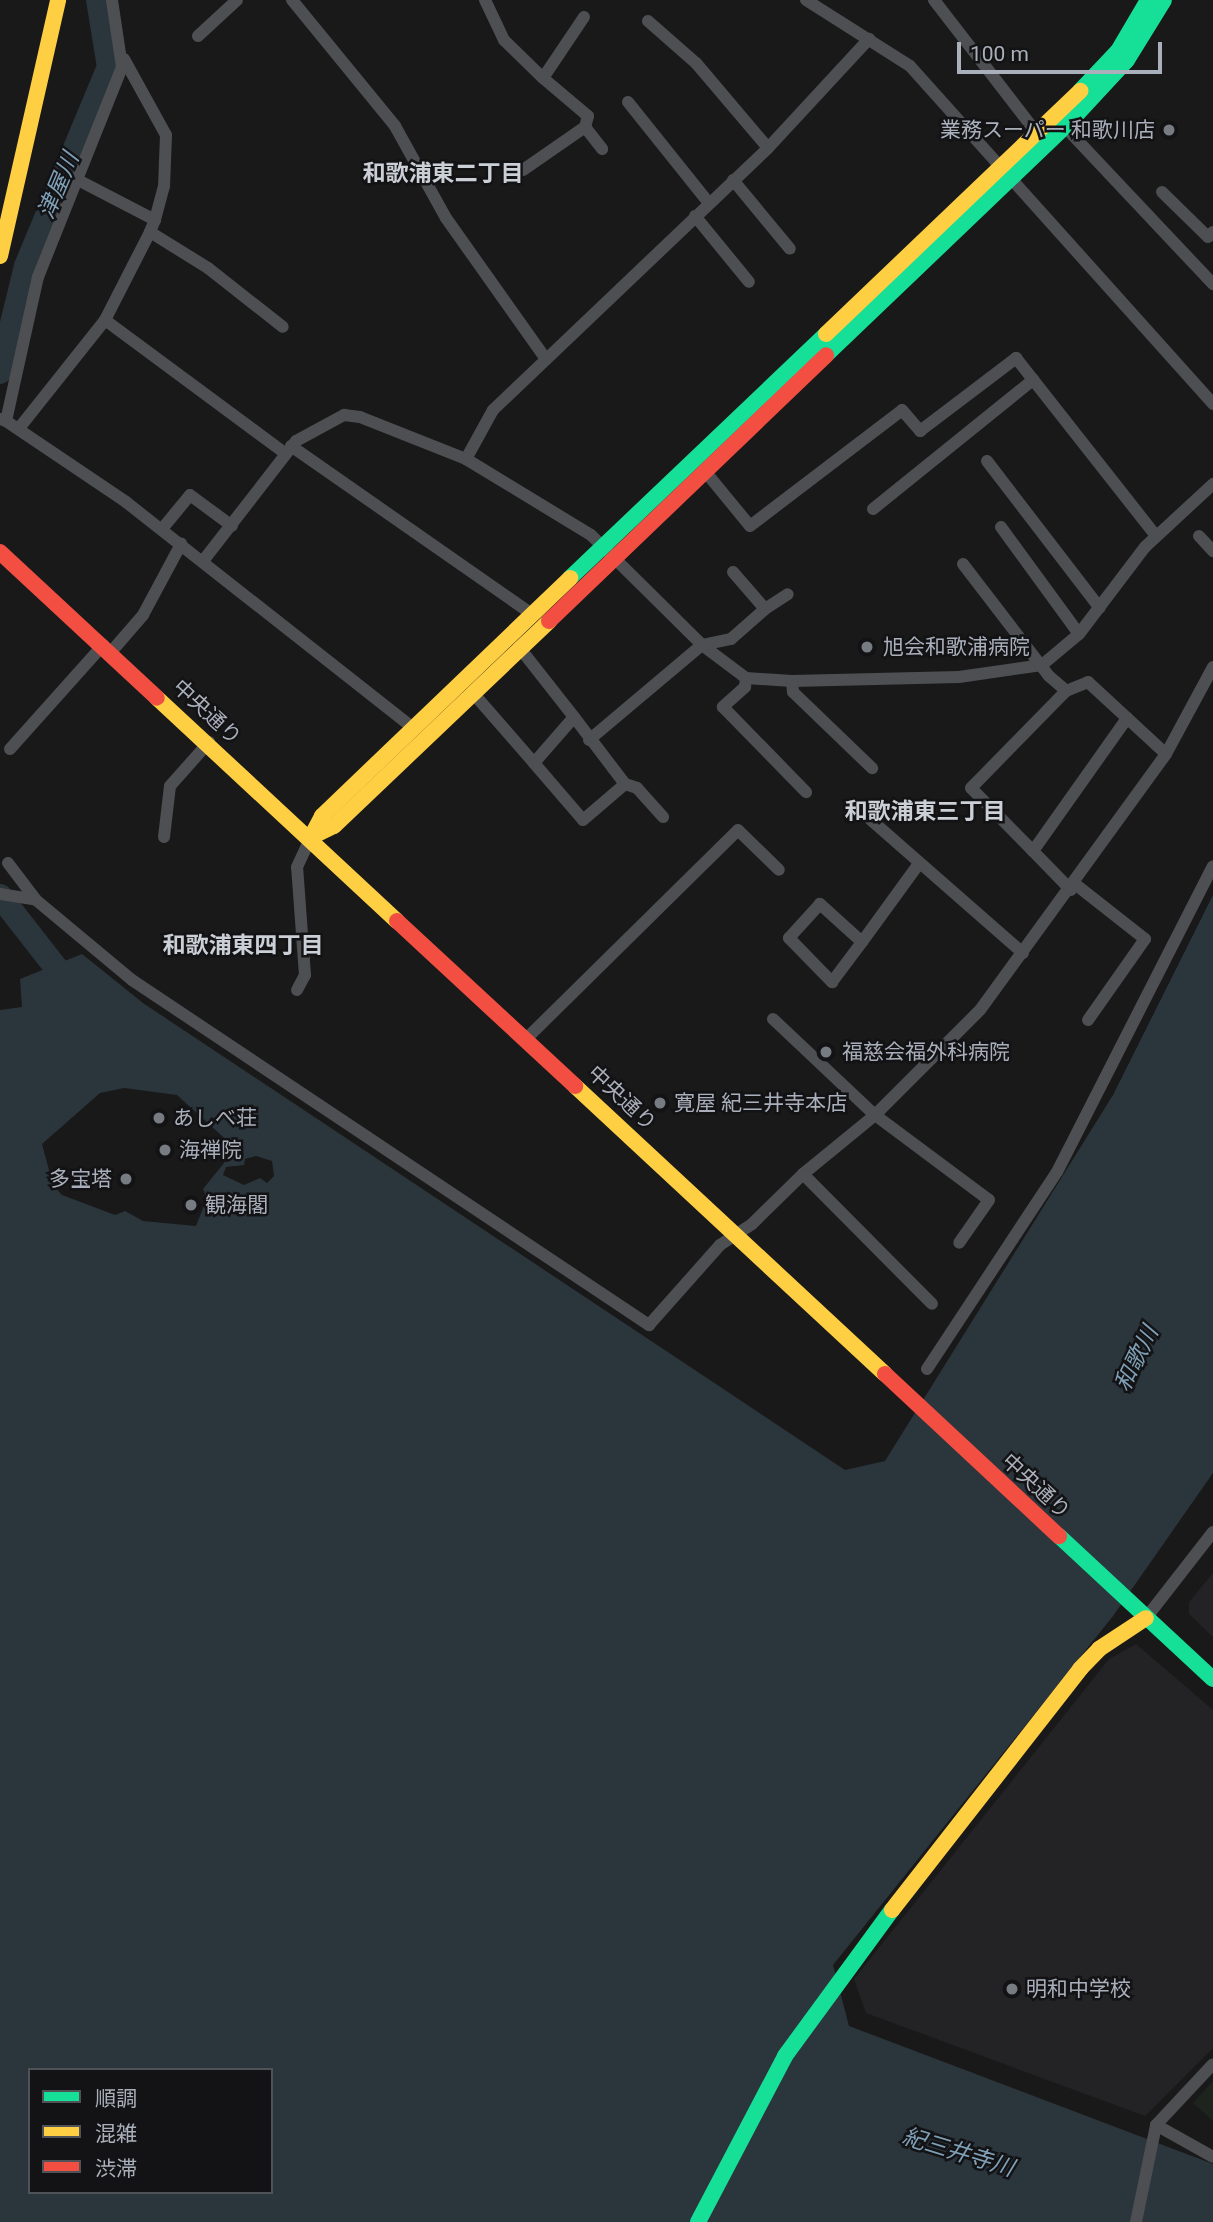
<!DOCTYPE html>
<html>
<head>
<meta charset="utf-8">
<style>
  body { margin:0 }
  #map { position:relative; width:1213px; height:2222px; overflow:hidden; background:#191919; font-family:Roboto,"Noto Sans JP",sans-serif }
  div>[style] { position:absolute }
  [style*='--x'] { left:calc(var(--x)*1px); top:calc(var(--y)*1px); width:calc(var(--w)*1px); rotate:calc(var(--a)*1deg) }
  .built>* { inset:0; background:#232326 }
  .green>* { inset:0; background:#1d241d }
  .water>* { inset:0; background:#2b353c }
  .river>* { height:24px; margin:-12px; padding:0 12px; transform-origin:12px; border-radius:12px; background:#2b353c }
  .street>* { height:12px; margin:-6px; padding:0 6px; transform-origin:6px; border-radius:6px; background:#4d4f52 }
  .fast>* { height:16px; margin:-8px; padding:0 8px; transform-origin:8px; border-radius:8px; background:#16e098 }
  .slow>* { height:16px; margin:-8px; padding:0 8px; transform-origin:8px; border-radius:8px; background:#ffcf43 }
  .jam>* { height:16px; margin:-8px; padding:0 8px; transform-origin:8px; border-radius:8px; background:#f24e42 }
  .dots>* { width:19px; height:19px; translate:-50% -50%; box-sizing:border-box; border:4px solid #131315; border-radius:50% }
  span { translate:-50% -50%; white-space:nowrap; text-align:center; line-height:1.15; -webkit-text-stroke:5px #131315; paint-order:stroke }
  .poi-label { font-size:21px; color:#aab0bb }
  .right { translate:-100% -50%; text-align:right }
  .left { translate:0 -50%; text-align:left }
  .street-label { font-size:21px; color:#aab0bb }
  .neighbourhood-label { font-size:23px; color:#cbcfd6; font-weight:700 }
  .water-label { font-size:23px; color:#7fa0b7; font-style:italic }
  .legend { position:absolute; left:28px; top:2068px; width:245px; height:126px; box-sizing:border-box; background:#131315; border:2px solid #4f5257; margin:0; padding:9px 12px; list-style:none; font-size:21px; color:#aab0bb }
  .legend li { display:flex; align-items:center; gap:14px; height:35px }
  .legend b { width:35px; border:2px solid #4f5257 }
  .scale { position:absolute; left:957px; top:42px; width:205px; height:32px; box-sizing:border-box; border:4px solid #aab0bb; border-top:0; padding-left:9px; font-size:21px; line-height:24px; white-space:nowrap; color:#aab0bb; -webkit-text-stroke:5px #131315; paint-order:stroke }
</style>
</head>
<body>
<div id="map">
  <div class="built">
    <div style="clip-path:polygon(1213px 1573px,1213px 1637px,1189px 1614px,1189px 1602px)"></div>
    <div style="clip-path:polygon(1136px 1644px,1213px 1710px,1213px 2048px,1145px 2116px,866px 2013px,854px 1979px,1109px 1659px)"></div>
  </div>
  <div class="green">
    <div style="clip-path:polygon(1213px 2081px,1213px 2121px,1193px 2103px)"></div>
  </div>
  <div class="water">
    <div style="clip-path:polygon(evenodd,1213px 895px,1213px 1473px,1113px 1616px,833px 1965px,849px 2026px,1213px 2164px,1213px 2222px,0 2222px,0 1010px,22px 1007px,20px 979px,82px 954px,143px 1003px,845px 1470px,885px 1461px,1113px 1095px,1213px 895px,124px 1088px,177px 1095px,232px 1145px,233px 1152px,203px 1189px,207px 1198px,196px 1226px,143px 1221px,125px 1211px,115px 1215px,62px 1195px,53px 1185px,42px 1144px,100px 1093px,124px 1088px,1213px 895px,256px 1156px,272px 1161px,274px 1176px,267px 1183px,260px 1178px,244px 1185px,223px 1175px,226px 1167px,244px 1165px,245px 1159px,256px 1156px,1213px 895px,30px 2070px,271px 2070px,271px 2192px,30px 2192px,30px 2070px)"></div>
  </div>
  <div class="river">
    <div style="--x:0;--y:372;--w:109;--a:-76.2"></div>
    <div style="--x:26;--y:266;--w:216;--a:-67.4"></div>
    <div style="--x:109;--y:67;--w:68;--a:-99.3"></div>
    <div style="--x:0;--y:896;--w:110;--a:52"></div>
  </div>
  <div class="street">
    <div style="--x:292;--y:0;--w:163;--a:50.7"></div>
    <div style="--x:395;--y:126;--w:105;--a:61"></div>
    <div style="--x:446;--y:218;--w:171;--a:54.7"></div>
    <div style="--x:485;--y:0;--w:44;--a:64.6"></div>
    <div style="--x:504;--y:40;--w:54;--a:44.3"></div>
    <div style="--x:806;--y:0;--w:123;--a:32.4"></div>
    <div style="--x:910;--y:66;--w:454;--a:48.1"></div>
    <div style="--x:934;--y:0;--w:167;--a:52.3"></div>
    <div style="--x:584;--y:17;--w:73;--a:123.9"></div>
    <div style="--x:543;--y:78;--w:59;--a:40.2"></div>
    <div style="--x:588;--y:116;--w:11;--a:105"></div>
    <div style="--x:648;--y:21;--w:64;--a:41.2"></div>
    <div style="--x:696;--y:63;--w:111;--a:49.7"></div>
    <div style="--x:198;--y:36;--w:53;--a:-42.7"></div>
    <div style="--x:124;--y:59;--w:87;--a:61.1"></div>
    <div style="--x:166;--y:135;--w:51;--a:92.2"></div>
    <div style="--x:164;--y:186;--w:35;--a:105"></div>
    <div style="--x:628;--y:102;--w:129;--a:51.3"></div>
    <div style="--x:1065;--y:127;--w:216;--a:46.7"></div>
    <div style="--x:523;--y:170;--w:75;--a:-34.7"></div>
    <div style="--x:585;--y:127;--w:28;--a:52"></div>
    <div style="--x:76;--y:179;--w:89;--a:27.4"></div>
    <div style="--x:155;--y:220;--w:13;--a:113"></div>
    <div style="--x:150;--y:232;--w:68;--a:31.8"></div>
    <div style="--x:208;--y:268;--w:95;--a:38.2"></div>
    <div style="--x:733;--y:180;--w:89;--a:50.4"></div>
    <div style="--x:1162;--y:192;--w:64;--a:44.4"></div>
    <div style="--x:1208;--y:237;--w:7;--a:-45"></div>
    <div style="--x:695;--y:216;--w:85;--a:50.7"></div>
    <div style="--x:105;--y:320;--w:224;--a:36.5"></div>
    <div style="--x:0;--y:419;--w:6;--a:18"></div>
    <div style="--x:6;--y:421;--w:148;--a:-77.5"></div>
    <div style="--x:38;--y:277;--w:226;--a:-68.2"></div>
    <div style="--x:122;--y:67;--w:68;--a:-98.5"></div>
    <div style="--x:6;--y:421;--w:145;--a:34"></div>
    <div style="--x:126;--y:502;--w:365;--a:38.2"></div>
    <div style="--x:20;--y:427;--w:137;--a:-51.5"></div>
    <div style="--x:105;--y:320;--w:99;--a:-62.9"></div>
    <div style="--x:291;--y:446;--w:294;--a:34.9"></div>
    <div style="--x:466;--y:459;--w:56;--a:-61.1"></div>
    <div style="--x:493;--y:410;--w:380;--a:-43.6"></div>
    <div style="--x:768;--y:148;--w:149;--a:-47.2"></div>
    <div style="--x:987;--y:461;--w:185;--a:52.5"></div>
    <div style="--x:704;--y:470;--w:72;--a:50.6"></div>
    <div style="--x:750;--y:526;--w:191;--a:-37.3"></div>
    <div style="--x:902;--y:410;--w:28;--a:49"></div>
    <div style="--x:920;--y:431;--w:121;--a:-37.2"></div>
    <div style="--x:1016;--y:358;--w:226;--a:51.8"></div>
    <div style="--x:873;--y:509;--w:206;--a:-38.9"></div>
    <div style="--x:1001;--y:527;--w:132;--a:53.9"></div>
    <div style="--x:162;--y:529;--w:44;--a:-50.5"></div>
    <div style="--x:190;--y:495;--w:52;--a:36.4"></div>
    <div style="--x:1199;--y:536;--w:21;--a:47"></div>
    <div style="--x:203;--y:561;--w:152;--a:-52.2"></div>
    <div style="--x:296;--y:441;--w:55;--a:-28.4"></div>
    <div style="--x:344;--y:415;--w:16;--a:7"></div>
    <div style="--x:360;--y:417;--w:114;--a:21.6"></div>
    <div style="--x:466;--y:459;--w:146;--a:31.3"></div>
    <div style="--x:591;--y:535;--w:156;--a:44.7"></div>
    <div style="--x:702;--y:645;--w:55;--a:36.9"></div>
    <div style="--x:746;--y:678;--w:46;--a:3.7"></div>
    <div style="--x:792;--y:681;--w:167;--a:-1.4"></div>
    <div style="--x:959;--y:677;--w:84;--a:-8.2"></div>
    <div style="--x:1042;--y:665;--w:48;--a:-40"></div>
    <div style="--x:1079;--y:634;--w:109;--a:-52.8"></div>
    <div style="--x:1145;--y:547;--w:93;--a:-42.8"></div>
    <div style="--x:963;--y:564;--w:141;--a:52.5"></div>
    <div style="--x:1049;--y:676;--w:23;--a:41"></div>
    <div style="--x:1066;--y:691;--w:24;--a:-22"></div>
    <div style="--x:1088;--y:682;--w:106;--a:42.7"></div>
    <div style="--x:1166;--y:754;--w:99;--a:-61.6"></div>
    <div style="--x:733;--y:572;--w:49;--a:49.1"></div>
    <div style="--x:765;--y:609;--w:27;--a:-33"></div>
    <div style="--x:111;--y:652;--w:49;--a:-49.1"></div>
    <div style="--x:143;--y:615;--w:81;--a:-61.8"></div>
    <div style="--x:746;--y:678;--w:9;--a:96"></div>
    <div style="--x:745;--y:687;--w:30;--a:138"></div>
    <div style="--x:723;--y:707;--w:119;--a:45.7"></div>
    <div style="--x:792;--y:681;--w:11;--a:85"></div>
    <div style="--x:793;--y:692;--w:110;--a:43.9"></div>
    <div style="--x:473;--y:693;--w:93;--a:48.9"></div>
    <div style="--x:534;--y:763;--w:61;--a:-49"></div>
    <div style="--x:574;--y:717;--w:89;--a:-128.2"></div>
    <div style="--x:589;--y:740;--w:148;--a:-40.1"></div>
    <div style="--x:702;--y:645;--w:30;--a:-12"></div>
    <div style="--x:731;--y:639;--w:45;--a:-41.4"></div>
    <div style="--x:10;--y:749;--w:140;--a:-48.2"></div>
    <div style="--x:534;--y:763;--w:75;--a:49.3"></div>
    <div style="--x:583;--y:820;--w:55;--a:-40.6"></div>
    <div style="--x:625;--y:784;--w:84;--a:-127.3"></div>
    <div style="--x:625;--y:784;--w:13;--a:18"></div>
    <div style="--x:637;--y:788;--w:39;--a:48"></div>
    <div style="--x:871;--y:820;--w:202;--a:41.2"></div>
    <div style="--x:164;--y:837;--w:51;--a:-83.3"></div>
    <div style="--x:170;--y:786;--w:59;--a:-48.4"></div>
    <div style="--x:1033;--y:851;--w:88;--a:-134.5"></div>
    <div style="--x:971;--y:788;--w:136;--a:-45.6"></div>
    <div style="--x:8;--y:863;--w:46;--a:52.9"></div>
    <div style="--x:36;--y:900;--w:125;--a:39.8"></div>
    <div style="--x:132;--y:980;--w:622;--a:33.72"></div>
    <div style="--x:649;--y:1325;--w:107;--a:-48.4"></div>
    <div style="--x:720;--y:1245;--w:38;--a:-33"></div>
    <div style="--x:752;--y:1224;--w:71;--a:-44.4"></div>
    <div style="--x:803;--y:1174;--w:93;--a:-39.3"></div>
    <div style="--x:875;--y:1115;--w:148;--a:-45"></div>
    <div style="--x:980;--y:1010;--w:316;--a:-54"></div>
    <div style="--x:1075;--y:884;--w:89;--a:38.2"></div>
    <div style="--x:1145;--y:939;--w:99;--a:125.1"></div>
    <div style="--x:1071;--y:890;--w:54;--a:-134.3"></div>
    <div style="--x:1033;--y:851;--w:163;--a:-54.7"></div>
    <div style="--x:0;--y:894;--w:36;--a:9"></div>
    <div style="--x:862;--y:942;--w:57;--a:-137.9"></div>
    <div style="--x:820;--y:904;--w:46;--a:132.4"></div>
    <div style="--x:789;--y:938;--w:62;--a:45.7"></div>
    <div style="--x:832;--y:982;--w:50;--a:-53.1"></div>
    <div style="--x:862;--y:942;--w:95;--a:-54"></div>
    <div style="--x:297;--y:990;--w:17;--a:-62"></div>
    <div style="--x:305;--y:975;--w:108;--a:-94.2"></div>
    <div style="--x:297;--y:867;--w:33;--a:-65"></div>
    <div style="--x:773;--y:1019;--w:140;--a:43.3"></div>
    <div style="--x:875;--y:1115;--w:142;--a:36.7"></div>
    <div style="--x:989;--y:1200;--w:52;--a:124.9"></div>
    <div style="--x:527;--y:1038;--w:296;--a:-44.6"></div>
    <div style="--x:738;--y:830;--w:57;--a:44.3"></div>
    <div style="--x:803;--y:1174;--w:183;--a:45.2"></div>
    <div style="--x:927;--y:1369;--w:236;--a:-56.6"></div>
    <div style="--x:1057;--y:1172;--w:343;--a:-63"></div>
    <div style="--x:1146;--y:1618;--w:109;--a:-52.1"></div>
    <div style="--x:1156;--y:2125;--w:65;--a:29.3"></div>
    <div style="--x:1136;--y:2222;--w:99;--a:-78.3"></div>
    <div style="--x:1156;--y:2125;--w:83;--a:-46.9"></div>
  </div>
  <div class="fast">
    <div style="--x:1080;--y:91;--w:55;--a:-46.5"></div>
    <div style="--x:1118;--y:51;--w:59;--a:-59.5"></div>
    <div style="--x:826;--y:355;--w:330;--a:-43.7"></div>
    <div style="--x:1065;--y:127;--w:91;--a:-47.2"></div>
    <div style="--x:1127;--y:60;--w:70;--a:-58.3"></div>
    <div style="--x:570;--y:578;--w:354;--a:-43.6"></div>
    <div style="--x:1059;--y:1536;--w:210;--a:42.9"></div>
    <div style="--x:698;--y:2222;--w:187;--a:-62.3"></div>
    <div style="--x:785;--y:2056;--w:181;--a:-53.8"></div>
  </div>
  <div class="slow">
    <div style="--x:0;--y:256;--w:262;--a:-77.2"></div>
    <div style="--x:826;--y:334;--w:352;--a:-43.7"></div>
    <div style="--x:157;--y:698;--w:328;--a:42.9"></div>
    <div style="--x:311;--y:837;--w:25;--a:-26"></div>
    <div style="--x:334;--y:826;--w:297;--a:-43.6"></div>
    <div style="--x:311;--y:837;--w:24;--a:-62"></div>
    <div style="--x:322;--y:816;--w:344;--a:-43.8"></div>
    <div style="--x:575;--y:1086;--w:423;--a:42.9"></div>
    <div style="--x:892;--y:1910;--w:306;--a:-52"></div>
    <div style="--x:1080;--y:1669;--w:28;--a:-46"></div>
    <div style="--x:1099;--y:1649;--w:56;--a:-33.4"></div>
  </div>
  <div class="jam">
    <div style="--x:0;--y:552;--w:214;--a:42.9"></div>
    <div style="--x:549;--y:621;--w:384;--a:-43.8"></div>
    <div style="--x:397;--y:921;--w:243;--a:42.8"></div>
    <div style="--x:885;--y:1374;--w:238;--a:43"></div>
  </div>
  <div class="dots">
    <div style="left:1169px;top:130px;background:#777b82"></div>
    <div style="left:867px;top:647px;background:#777b82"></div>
    <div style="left:826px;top:1052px;background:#777b82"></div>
    <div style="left:660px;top:1103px;background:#777b82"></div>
    <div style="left:159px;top:1118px;background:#777b82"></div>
    <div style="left:165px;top:1150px;background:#777b82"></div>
    <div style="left:126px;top:1179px;background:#777b82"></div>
    <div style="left:191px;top:1205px;background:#777b82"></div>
    <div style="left:1012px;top:1989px;background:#777b82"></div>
  </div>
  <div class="poi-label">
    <span class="right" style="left:1155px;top:130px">業務スーパー 和歌川店</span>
    <span class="left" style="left:883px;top:647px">旭会和歌浦病院</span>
    <span class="left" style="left:842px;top:1052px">福慈会福外科病院</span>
    <span class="left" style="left:674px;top:1103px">寛屋 紀三井寺本店</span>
    <span class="left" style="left:173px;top:1118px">あしべ荘</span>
    <span class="left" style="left:179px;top:1150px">海禅院</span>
    <span class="right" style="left:112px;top:1179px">多宝塔</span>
    <span class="left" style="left:205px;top:1205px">観海閣</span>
    <span class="left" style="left:1026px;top:1989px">明和中学校</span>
  </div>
  <div class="street-label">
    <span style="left:207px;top:712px;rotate:43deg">中央通り</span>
    <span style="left:622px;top:1098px;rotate:43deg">中央通り</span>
    <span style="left:1036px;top:1486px;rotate:43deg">中央通り</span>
  </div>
  <div class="neighbourhood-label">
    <span style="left:443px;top:174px">和歌浦東二丁目</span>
    <span style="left:925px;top:812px">和歌浦東三丁目</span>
    <span style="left:243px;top:946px">和歌浦東四丁目</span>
  </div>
  <div class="water-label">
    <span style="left:59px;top:186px;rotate:-67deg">津屋川</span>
    <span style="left:1137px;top:1359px;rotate:-64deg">和歌川</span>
    <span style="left:958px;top:2153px;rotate:17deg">紀三井寺川</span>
  </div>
  <ul class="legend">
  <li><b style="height:9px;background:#16e098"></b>順調</li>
  <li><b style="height:9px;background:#ffcf43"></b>混雑</li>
  <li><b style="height:9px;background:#f24e42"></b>渋滞</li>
  </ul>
  <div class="scale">100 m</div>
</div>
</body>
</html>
